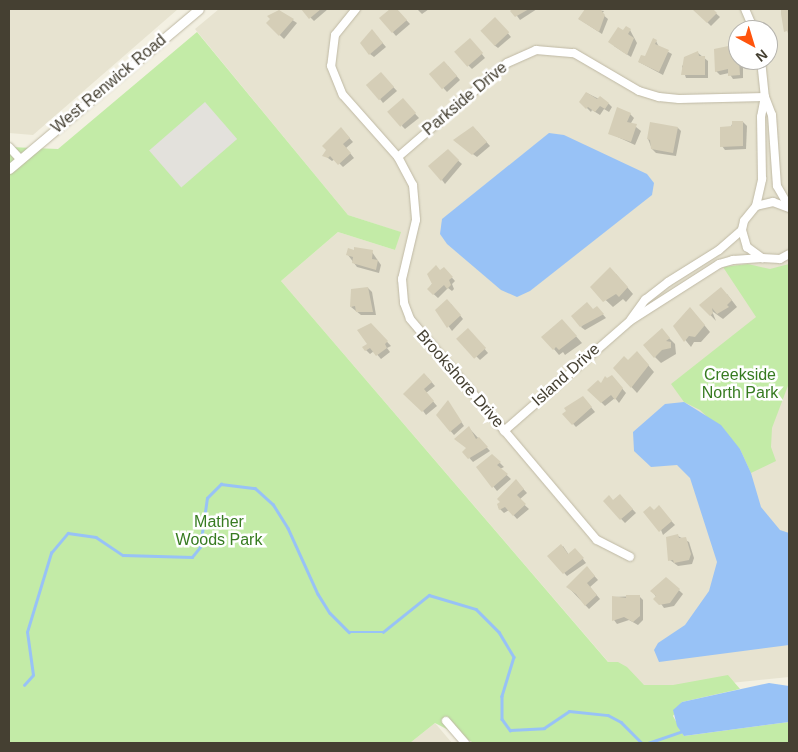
<!DOCTYPE html>
<html>
<head>
<meta charset="utf-8">
<style>
  body { margin:0 }
  #map { position:relative; width:798px; height:752px; overflow:hidden; background:#f3f0e2; font-family:Helvetica,sans-serif }
  div>[style] { position:absolute }
  [style*='--x'] { left:calc(var(--x)*1px); top:calc(var(--y)*1px); width:calc(var(--w)*1px); rotate:calc(var(--a)*1deg) }
  .residential>* { inset:0; background:#e7e3d0 }
  .green>* { inset:0; background:#c3eba7 }
  .parking>* { inset:0; background:#e3e1dc; transform-origin:0 0 }
  .water>* { inset:0; background:#98c2f6 }
  .shadow>* { inset:0; background:#0003 }
  .stream>* { height:2.5px; margin:-1.25px; padding:0 1.25px; transform-origin:1.25px; border-radius:1.25px; background:#98c2f6 }
  .building>* { inset:0; background:#d5ceb7; transform-origin:0 0 }
  .roads { filter:drop-shadow(0 0 1px #bfb9a4) drop-shadow(0 0 1px #bfb9a4) }
  .minor>* { height:8px; margin:-4px; padding:0 4px; transform-origin:4px; border-radius:4px; background:#fff }
  .tertiary>* { height:9px; margin:-4.5px; padding:0 4.5px; transform-origin:4.5px; border-radius:4.5px; background:#fff }
  span { translate:-50% -50%; white-space:nowrap; text-align:center; line-height:1.15; -webkit-text-stroke:5px #fff; paint-order:stroke }
  .street-label { font-size:16px; color:#454032 }
  .park-label { font-size:16px; color:#377b21 }
  .frame { position:absolute; inset:0; border:10px solid #454032; pointer-events:none }
  .north { position:absolute; left:728px; top:20px; width:50px; height:50px; box-sizing:border-box; background:#fff; border:1px solid #b5b3ad; border-radius:50%; rotate:141deg; font-size:14px; font-weight:700; line-height:20px; text-align:center; color:#454032 }
  .north::after { content:''; display:block; margin:auto; width:18px; height:22px; background:#ff540d; clip-path:polygon(50% 0,100% 100%,50% 72%,0 100%) }
</style>
</head>
<body>
<div id="map">
  <div class="residential">
    <div style="clip-path:polygon(9px 9px,178px 9px,33px 135px,9px 133px)"></div>
    <div style="clip-path:polygon(evenodd,219px 9px,789px 9px,789px 677px,635px 693px,281px 281px,338px 232px,395px 250px,400px 232px,348px 215px,195px 29px,219px 9px,738px 30px,768px 30px,768px 60px,738px 60px,738px 30px)"></div>
    <div style="clip-path:polygon(435px 723px,452px 743px,410px 743px)"></div>
  </div>
  <div class="green">
    <div style="clip-path:polygon(197px 32px,348px 215px,401px 232px,395px 250px,338px 232px,281px 281px,608px 662px,618px 662px,627px 667px,644px 685px,673px 685px,728px 675px,740px 689px,682px 702px,673px 716px,684px 736px,789px 722px,789px 743px,474px 743px,435px 723px,410px 743px,9px 743px,9px 147px,58px 149px)"></div>
    <div style="clip-path:polygon(748px 264px,770px 269px,789px 264px,789px 383px,772px 428px,771px 447px,776px 461px,751px 473px,740px 449px,700px 410px,684px 402px,671px 384px,756px 317px,723px 267px)"></div>
  </div>
  <div class="parking">
    <div style="left:205px;top:102px;width:49px;height:74px;rotate:49deg"></div>
  </div>
  <div class="water">
    <div style="clip-path:polygon(549px 133px,564px 135px,647px 174px,654px 183px,652px 195px,530px 291px,517px 297px,501px 290px,447px 244px,440px 234px,442px 219px)"></div>
    <div style="clip-path:polygon(684px 402px,721px 425px,740px 449px,751px 473px,761px 507px,780px 530px,789px 533px,789px 645px,659px 662px,654px 650px,658px 643px,685px 625px,709px 591px,717px 562px,690px 478px,677px 465px,651px 467px,634px 451px,633px 432px,665px 404px)"></div>
    <div style="clip-path:polygon(769px 683px,789px 686px,789px 722px,684px 736px,677px 726px,673px 710px,682px 702px)"></div>
  </div>
  <div class="shadow">
    <div style="clip-path:polygon(302px 9px,328px 9px,314px 21px)"></div>
    <div style="clip-path:polygon(391px 9px,396px 9px,410px 24px,396px 36px,381px 18px)"></div>
    <div style="clip-path:polygon(417px 9px,429px 9px,422px 14px)"></div>
    <div style="clip-path:polygon(512px 9px,537px 9px,520px 20px)"></div>
    <div style="clip-path:polygon(586px 9px,604px 11px,602px 14px,608px 19px,602px 34px,579px 19px)"></div>
    <div style="clip-path:polygon(694px 9px,711px 9px,720px 17px,711px 26px)"></div>
    <div style="clip-path:polygon(279px 11px,297px 23px,284px 39px,267px 23px)"></div>
    <div style="clip-path:polygon(499px 23px,511px 37px,498px 48px,494px 45px)"></div>
    <div style="clip-path:polygon(630px 30px,637px 43px,631px 57px,614px 46px,624px 32px)"></div>
    <div style="clip-path:polygon(375px 34px,386px 47px,374px 57px,370px 54px)"></div>
    <div style="clip-path:polygon(656px 41px,659px 47px,672px 54px,663px 75px,639px 62px,646px 58px)"></div>
    <div style="clip-path:polygon(473px 43px,485px 58px,472px 69px,468px 65px)"></div>
    <div style="clip-path:polygon(698px 53px,708px 61px,708px 78px,686px 78px,682px 66px)"></div>
    <div style="clip-path:polygon(738px 60px,743px 60px,743px 78px,733px 79px,729px 73px,720px 75px,716px 71px)"></div>
    <div style="clip-path:polygon(448px 66px,460px 80px,447px 92px,431px 74px)"></div>
    <div style="clip-path:polygon(384px 77px,397px 91px,383px 103px,380px 99px)"></div>
    <div style="clip-path:polygon(587px 93px,609px 104px,612px 107px,609px 112px,604px 109px,600px 115px,592px 110px,591px 112px,581px 102px)"></div>
    <div style="clip-path:polygon(406px 104px,419px 118px,405px 129px,402px 126px)"></div>
    <div style="clip-path:polygon(630px 114px,634px 118px,631px 123px,641px 131px,635px 145px,609px 133px)"></div>
    <div style="clip-path:polygon(733px 122px,743px 122px,747px 126px,746px 149px,725px 150px,722px 146px)"></div>
    <div style="clip-path:polygon(678px 128px,681px 131px,676px 156px,656px 153px,652px 149px,648px 139px)"></div>
    <div style="clip-path:polygon(477px 131px,490px 146px,477px 157px,455px 141px)"></div>
    <div style="clip-path:polygon(345px 133px,353px 142px,346px 148px,354px 158px,343px 167px,335px 159px,332px 161px,324px 155px)"></div>
    <div style="clip-path:polygon(447px 151px,462px 164px,445px 184px,442px 180px)"></div>
    <div style="clip-path:polygon(372px 252px,381px 265px,379px 273px,357px 267px,348px 255px)"></div>
    <div style="clip-path:polygon(444px 269px,455px 281px,452px 284px,454px 289px,452px 291px,448px 288px,438px 298px,428px 289px)"></div>
    <div style="clip-path:polygon(616px 274px,633px 294px,626px 302px,623px 299px,613px 307px,592px 287px)"></div>
    <div style="clip-path:polygon(368px 288px,372px 292px,376px 315px,361px 315px,351px 307px)"></div>
    <div style="clip-path:polygon(727px 294px,737px 307px,723px 319px,712px 311px,716px 321px,701px 305px)"></div>
    <div style="clip-path:polygon(451px 304px,463px 319px,452px 331px,437px 310px)"></div>
    <div style="clip-path:polygon(690px 308px,710px 332px,701px 342px,694px 342px,691px 347px,674px 326px)"></div>
    <div style="clip-path:polygon(593px 311px,600px 311px,606px 318px,585px 330px,581px 327px)"></div>
    <div style="clip-path:polygon(371px 325px,391px 346px,387px 348px,390px 352px,381px 359px,374px 351px,370px 354px,364px 348px,368px 345px)"></div>
    <div style="clip-path:polygon(567px 326px,582px 343px,565px 355px,563px 352px,559px 355px,554px 349px)"></div>
    <div style="clip-path:polygon(472px 334px,488px 353px,480px 360px,459px 339px)"></div>
    <div style="clip-path:polygon(667px 336px,675px 344px,676px 354px,661px 363px,655px 357px)"></div>
    <div style="clip-path:polygon(643px 359px,654px 372px,637px 393px,614px 368px)"></div>
    <div style="clip-path:polygon(428px 378px,435px 386px,426px 393px,437px 406px,426px 415px,418px 404px)"></div>
    <div style="clip-path:polygon(615px 380px,626px 393px,619px 403px,615px 398px,605px 406px,589px 390px)"></div>
    <div style="clip-path:polygon(586px 401px,595px 412px,576px 427px,564px 414px)"></div>
    <div style="clip-path:polygon(448px 402px,464px 426px,454px 435px,437px 415px)"></div>
    <div style="clip-path:polygon(469px 428px,490px 451px,473px 462px,464px 452px,467px 449px)"></div>
    <div style="clip-path:polygon(492px 455px,504px 467px,500px 469px,511px 479px,497px 491px,478px 467px)"></div>
    <div style="clip-path:polygon(516px 481px,527px 493px,519px 500px,529px 509px,517px 519px,509px 510px,504px 513px,498px 507px)"></div>
    <div style="clip-path:polygon(620px 496px,636px 513px,625px 523px,604px 501px,614px 502px)"></div>
    <div style="clip-path:polygon(662px 511px,675px 525px,663px 535px,654px 512px)"></div>
    <div style="clip-path:polygon(678px 536px,689px 542px,694px 558px,692px 564px,678px 566px,670px 560px)"></div>
    <div style="clip-path:polygon(563px 546px,569px 555px,579px 554px,586px 563px,567px 576px,549px 556px)"></div>
    <div style="clip-path:polygon(590px 571px,598px 580px,590px 587px,600px 599px,589px 609px,568px 587px)"></div>
    <div style="clip-path:polygon(666px 578px,683px 594px,674px 606px,664px 608px,652px 591px)"></div>
    <div style="clip-path:polygon(639px 596px,643px 600px,643px 620px,638px 625px,629px 620px,617px 624px,614px 620px,613px 597px)"></div>
  </div>
  <div class="stream">
    <div style="--x:24;--y:685;--w:13;--a:-48"></div>
    <div style="--x:33;--y:675;--w:43;--a:-97.9"></div>
    <div style="--x:27;--y:632;--w:83;--a:-73.1"></div>
    <div style="--x:51;--y:553;--w:26;--a:-50"></div>
    <div style="--x:68;--y:533;--w:28;--a:8"></div>
    <div style="--x:96;--y:537;--w:32;--a:34"></div>
    <div style="--x:123;--y:555;--w:69;--a:1.7"></div>
    <div style="--x:192;--y:557;--w:13;--a:-51"></div>
    <div style="--x:200;--y:547;--w:49;--a:-81.9"></div>
    <div style="--x:207;--y:498;--w:20;--a:-45"></div>
    <div style="--x:221;--y:484;--w:34;--a:7"></div>
    <div style="--x:255;--y:488;--w:24;--a:42"></div>
    <div style="--x:273;--y:504;--w:28;--a:58"></div>
    <div style="--x:288;--y:528;--w:72;--a:65.6"></div>
    <div style="--x:318;--y:594;--w:22;--a:58"></div>
    <div style="--x:330;--y:613;--w:27;--a:45"></div>
    <div style="--x:349;--y:632;--w:34;--a:0"></div>
    <div style="--x:383;--y:632;--w:59;--a:-38.8"></div>
    <div style="--x:429;--y:595;--w:49;--a:16.6"></div>
    <div style="--x:476;--y:609;--w:33;--a:45"></div>
    <div style="--x:499;--y:632;--w:29;--a:59"></div>
    <div style="--x:514;--y:657;--w:41;--a:107.1"></div>
    <div style="--x:502;--y:696;--w:23;--a:90"></div>
    <div style="--x:502;--y:719;--w:14;--a:54"></div>
    <div style="--x:510;--y:730;--w:34;--a:-3"></div>
    <div style="--x:544;--y:728;--w:30;--a:-34"></div>
    <div style="--x:569;--y:711;--w:39;--a:6"></div>
    <div style="--x:608;--y:715;--w:15;--a:28"></div>
    <div style="--x:621;--y:722;--w:30;--a:45"></div>
    <div style="--x:648;--y:743;--w:36;--a:-19"></div>
  </div>
  <div class="building">
    <div style="clip-path:polygon(301px 9px,321px 9px,309px 19px)"></div>
    <div style="clip-path:polygon(390px 9px,397px 9px,407px 20px,392px 33px,379px 18px)"></div>
    <div style="clip-path:polygon(512px 9px,529px 9px,515px 17px,510px 11px)"></div>
    <div style="clip-path:polygon(585px 9px,600px 9px,605px 15px,599px 32px,578px 19px)"></div>
    <div style="clip-path:polygon(692px 9px,713px 9px,717px 13px,707px 23px)"></div>
    <div style="clip-path:polygon(789px 9px,789px 36px,787px 31px,784px 32px,781px 14px,781px 10px)"></div>
    <div style="clip-path:polygon(279px 10px,294px 19px,279px 36px,266px 23px,270px 19px,267px 16px)"></div>
    <div style="left:495px;top:17px;width:21px;height:20px;rotate:47deg"></div>
    <div style="clip-path:polygon(626px 26px,631px 29px,628px 34px,634px 38px,627px 55px,608px 42px,618px 27px,623px 30px)"></div>
    <div style="clip-path:polygon(372px 29px,383px 43px,369px 55px,360px 43px)"></div>
    <div style="left:470px;top:38px;width:20px;height:21px;rotate:49deg"></div>
    <div style="clip-path:polygon(653px 38px,657px 40px,655px 44px,669px 50px,659px 72px,638px 62px,641px 55px,645px 56px)"></div>
    <div style="clip-path:polygon(738px 44px,740px 75px,728px 76px,728px 69px,715px 72px,714px 49px)"></div>
    <div style="clip-path:polygon(698px 51px,699px 56px,705px 56px,705px 75px,681px 75px,684px 57px)"></div>
    <div style="left:444px;top:61px;width:20px;height:20px;rotate:49deg"></div>
    <div style="left:381px;top:72px;width:20px;height:20px;rotate:49deg"></div>
    <div style="clip-path:polygon(586px 92px,597px 99px,600px 96px,609px 103px,605px 109px,600px 106px,595px 112px,588px 107px,586px 109px,579px 102px)"></div>
    <div style="left:403px;top:98px;width:20px;height:21px;rotate:49deg"></div>
    <div style="clip-path:polygon(617px 107px,631px 113px,627px 122px,637px 124px,631px 142px,608px 134px)"></div>
    <div style="clip-path:polygon(732px 121px,743px 121px,743px 146px,720px 147px,720px 127px,732px 126px)"></div>
    <div style="clip-path:polygon(650px 122px,678px 127px,673px 153px,651px 149px,650px 140px,647px 139px)"></div>
    <div style="clip-path:polygon(473px 126px,487px 142px,472px 155px,453px 140px)"></div>
    <div style="clip-path:polygon(341px 127px,350px 138px,343px 144px,351px 153px,338px 165px,330px 156px,328px 158px,322px 156px,326px 150px,322px 146px)"></div>
    <div style="clip-path:polygon(448px 149px,459px 160px,441px 181px,428px 166px)"></div>
    <div style="clip-path:polygon(354px 247px,373px 250px,372px 259px,378px 260px,376px 270px,352px 263px,353px 257px,346px 255px,348px 248px,354px 250px)"></div>
    <div style="clip-path:polygon(436px 265px,440px 270px,444px 267px,453px 277px,449px 280px,451px 285px,447px 289px,444px 285px,433px 295px,427px 289px,432px 284px,427px 274px)"></div>
    <div style="clip-path:polygon(610px 267px,628px 287px,619px 297px,616px 294px,603px 302px,590px 287px)"></div>
    <div style="clip-path:polygon(368px 287px,373px 312px,356px 312px,355px 306px,350px 307px,351px 289px)"></div>
    <div style="clip-path:polygon(721px 287px,732px 300px,727px 305px,729px 307px,717px 314px,712px 308px,713px 313px,710px 316px,699px 305px)"></div>
    <div style="clip-path:polygon(447px 299px,461px 315px,447px 328px,435px 310px)"></div>
    <div style="clip-path:polygon(587px 302px,593px 309px,597px 306px,604px 314px,580px 327px,571px 316px)"></div>
    <div style="clip-path:polygon(690px 307px,705px 325px,695px 337px,689px 336px,684px 342px,673px 326px)"></div>
    <div style="clip-path:polygon(562px 319px,577px 336px,559px 350px,556px 347px,553px 350px,541px 337px)"></div>
    <div style="clip-path:polygon(371px 323px,388px 341px,385px 344px,387px 348px,376px 356px,370px 348px,365px 351px,362px 347px,367px 344px,357px 330px)"></div>
    <div style="left:468px;top:328px;width:27px;height:16px;rotate:48deg"></div>
    <div style="clip-path:polygon(662px 328px,670px 338px,666px 341px,671px 342px,671px 348px,662px 350px,654px 358px,643px 345px)"></div>
    <div style="clip-path:polygon(637px 351px,649px 365px,631px 388px,613px 368px,624px 356px,628px 360px)"></div>
    <div style="clip-path:polygon(424px 373px,432px 382px,424px 389px,434px 401px,422px 412px,403px 394px)"></div>
    <div style="clip-path:polygon(612px 375px,623px 388px,615px 400px,611px 395px,601px 403px,587px 390px,598px 380px,601px 383px,605px 376px,607px 378px)"></div>
    <div style="clip-path:polygon(583px 396px,592px 407px,572px 425px,562px 414px,566px 411px,564px 408px)"></div>
    <div style="clip-path:polygon(448px 400px,462px 422px,450px 432px,436px 415px)"></div>
    <div style="clip-path:polygon(469px 426px,476px 439px,479px 437px,488px 447px,468px 459px,462px 452px,466px 448px,454px 439px)"></div>
    <div style="clip-path:polygon(492px 454px,501px 462px,497px 465px,508px 474px,492px 488px,476px 467px)"></div>
    <div style="clip-path:polygon(516px 479px,524px 489px,517px 495px,526px 504px,513px 516px,505px 507px,499px 510px,497px 504px,500px 502px,497px 499px)"></div>
    <div style="clip-path:polygon(620px 494px,633px 509px,620px 520px,603px 501px,609px 495px,613px 500px)"></div>
    <div style="clip-path:polygon(659px 505px,672px 521px,659px 532px,643px 512px,650px 506px,654px 510px)"></div>
    <div style="clip-path:polygon(678px 534px,679px 538px,686px 537px,691px 554px,689px 560px,674px 563px,673px 560px,668px 561px,666px 537px)"></div>
    <div style="clip-path:polygon(561px 544px,568px 554px,575px 548px,584px 558px,563px 574px,547px 556px)"></div>
    <div style="clip-path:polygon(587px 566px,595px 576px,587px 583px,597px 595px,585px 606px,576px 594px,566px 587px)"></div>
    <div style="clip-path:polygon(666px 577px,680px 589px,670px 603px,659px 605px,653px 599px,656px 596px,650px 591px)"></div>
    <div style="clip-path:polygon(626px 595px,640px 595px,640px 616px,633px 622px,624px 617px,612px 621px,612px 596px,626px 598px)"></div>
  </div>
  <div class="roads">
    <div class="minor">
      <div style="--x:356;--y:9;--w:33;--a:129"></div>
      <div style="--x:335;--y:35;--w:31;--a:97"></div>
      <div style="--x:331;--y:66;--w:31;--a:68"></div>
      <div style="--x:343;--y:95;--w:83;--a:48.4"></div>
      <div style="--x:398;--y:157;--w:32;--a:62"></div>
      <div style="--x:413;--y:185;--w:35;--a:85"></div>
      <div style="--x:416;--y:220;--w:61;--a:103.3"></div>
      <div style="--x:402;--y:279;--w:24;--a:85"></div>
      <div style="--x:404;--y:303;--w:17;--a:69"></div>
      <div style="--x:410;--y:319;--w:289;--a:49.8"></div>
      <div style="--x:597;--y:540;--w:37;--a:27"></div>
      <div style="--x:745;--y:9;--w:23;--a:67"></div>
      <div style="--x:761;--y:60;--w:37;--a:84"></div>
      <div style="--x:765;--y:97;--w:19;--a:69"></div>
      <div style="--x:772;--y:115;--w:71;--a:86"></div>
      <div style="--x:777;--y:186;--w:24;--a:60"></div>
      <div style="--x:9;--y:147;--w:16;--a:47"></div>
      <div style="--x:398;--y:157;--w:144;--a:-40.8"></div>
      <div style="--x:507;--y:63;--w:32;--a:-24"></div>
      <div style="--x:536;--y:50;--w:38;--a:5"></div>
      <div style="--x:574;--y:53;--w:75;--a:30.3"></div>
      <div style="--x:639;--y:91;--w:21;--a:17"></div>
      <div style="--x:659;--y:97;--w:20;--a:6"></div>
      <div style="--x:679;--y:99;--w:86;--a:-1.3"></div>
      <div style="--x:756;--y:206;--w:28;--a:-77"></div>
      <div style="--x:762;--y:179;--w:62;--a:-90.9"></div>
      <div style="--x:761;--y:117;--w:20;--a:-79"></div>
      <div style="--x:789;--y:208;--w:17;--a:-159"></div>
      <div style="--x:773;--y:202;--w:17;--a:167"></div>
      <div style="--x:756;--y:206;--w:19;--a:129"></div>
      <div style="--x:744;--y:221;--w:9;--a:103"></div>
      <div style="--x:742;--y:230;--w:18;--a:74"></div>
      <div style="--x:747;--y:247;--w:19;--a:36"></div>
      <div style="--x:762;--y:258;--w:18;--a:3"></div>
      <div style="--x:780;--y:259;--w:10;--a:-29"></div>
      <div style="--x:631;--y:319;--w:24;--a:-54"></div>
      <div style="--x:645;--y:300;--w:29;--a:-38"></div>
      <div style="--x:668;--y:282;--w:60;--a:-32.1"></div>
      <div style="--x:719;--y:250;--w:30;--a:-41"></div>
      <div style="--x:504;--y:431;--w:167;--a:-41.1"></div>
      <div style="--x:630;--y:321;--w:106;--a:-32.6"></div>
      <div style="--x:719;--y:264;--w:15;--a:-16"></div>
      <div style="--x:733;--y:260;--w:29;--a:-4"></div>
      <div style="--x:446;--y:721;--w:29;--a:49"></div>
    </div>
    <div class="tertiary">
      <div style="--x:9;--y:169;--w:248;--a:-40.1"></div>
    </div>
  </div>
  <div class="street-label">
    <span style="left:109px;top:84px;rotate:-40deg">West Renwick Road</span>
    <span style="left:465px;top:99px;rotate:-40deg">Parkside Drive</span>
    <span style="left:566px;top:375px;rotate:-42deg">Island Drive</span>
    <span style="left:460px;top:379px;rotate:49deg">Brookshore Drive</span>
  </div>
  <div class="park-label">
    <span style="left:740px;top:384px">Creekside<br>North Park</span>
    <span style="left:219px;top:531px">Mather<br>Woods Park</span>
  </div>
  <div class="frame"></div>
  <div class="north">N</div>
</div>
</body>
</html>
